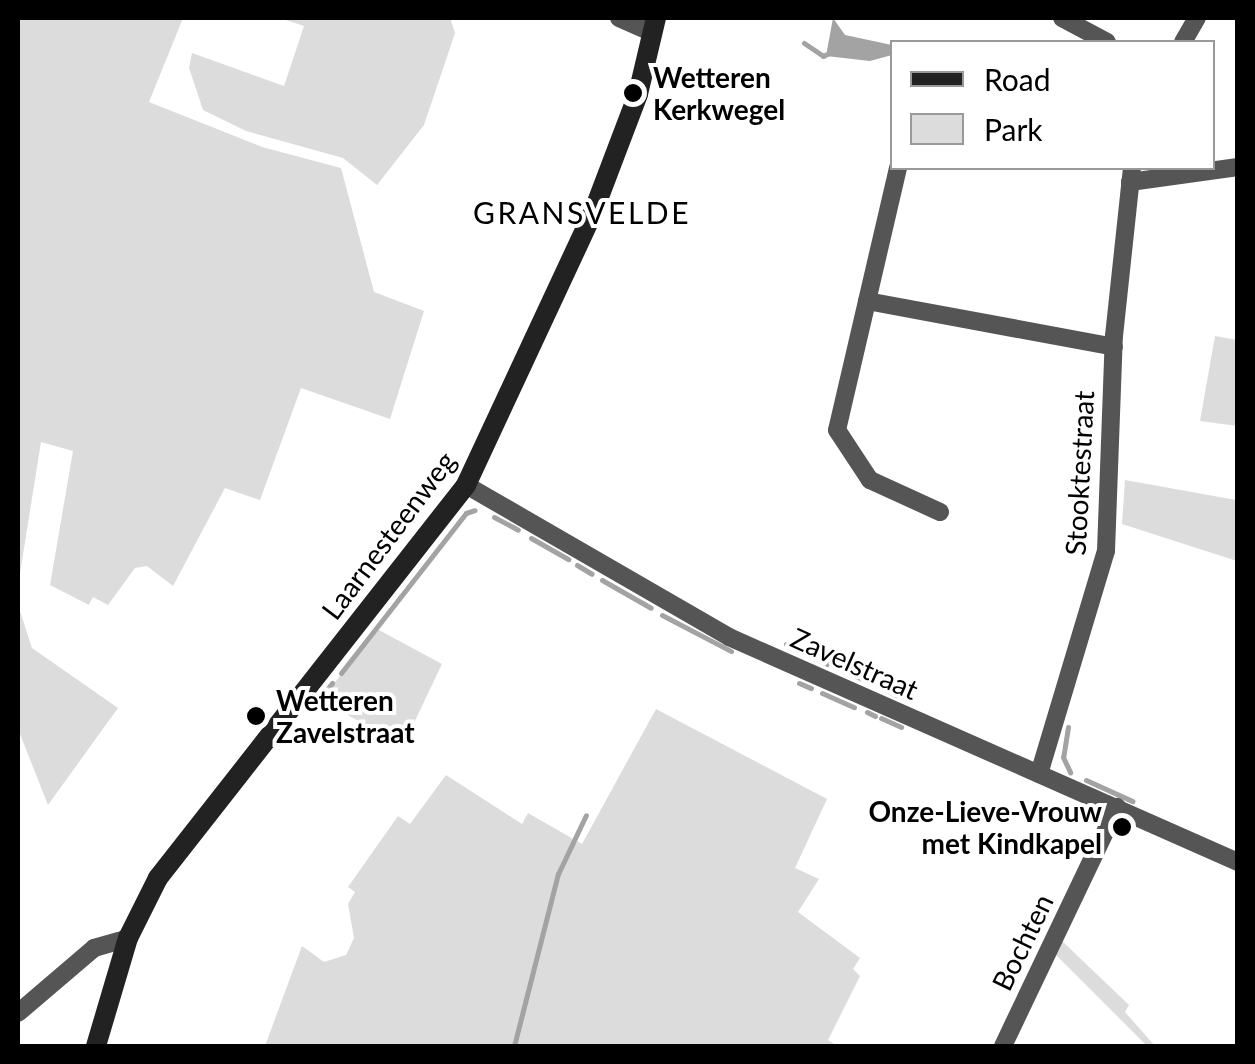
<!DOCTYPE html>
<html>
<head>
<meta charset="utf-8">
<style>
  body { margin:0 }
  #map { position:relative; width:1255px; height:1064px; overflow:hidden; background:#fff; font-family:Lato,sans-serif }
  div>[style] { position:absolute }
  [style*='--x'] { left:calc(var(--x)*1px); top:calc(var(--y)*1px); width:calc(var(--w)*1px); rotate:calc(var(--a)*1deg) }
  .green>* { inset:0; background:#dcdcdc }
  .water>* { inset:0; background:#a3a3a3 }
  .stream>* { height:5px; margin:-2.5px; padding:0 2.5px; transform-origin:2.5px; border-radius:2.5px; background:#a3a3a3 }
  .street>* { height:18px; margin:-9px; padding:0 9px; transform-origin:9px; border-radius:9px; background:#555 }
  .secondary>* { height:20px; margin:-10px; padding:0 10px; transform-origin:10px; border-radius:10px; background:#222 }
  .dots>* { width:28px; height:28px; translate:-50% -50%; box-sizing:border-box; border:5px solid #fff; border-radius:50% }
  span { translate:-50% -50%; white-space:nowrap; text-align:center; line-height:1.15; -webkit-text-stroke:8px #fff; paint-order:stroke }
  .poi-label { font-size:28px; color:#000; font-weight:700 }
  .left { translate:0 -50%; text-align:left }
  .right { translate:-100% -50%; text-align:right }
  .street-label { font-size:28px; color:#000 }
  .neighbourhood-label { font-size:30px; color:#000; letter-spacing:2.5px }
  .frame { position:absolute; inset:0; border:20px solid #000; pointer-events:none }
  .legend { position:absolute; left:890px; top:40px; width:325px; height:130px; box-sizing:border-box; background:#fff; border:2px solid #999; margin:0; padding:12px 18px; list-style:none; font-size:30px; color:#000 }
  .legend li { display:flex; align-items:center; gap:20px; height:50px }
  .legend b { width:50px; border:2px solid #999 }
</style>
</head>
<body>
<div id="map">
  <div class="green">
    <div style="clip-path:polygon(18px 18px,183px 18px,149px 102px,262px 147px,341px 168px,374px 292px,424px 311px,390px 419px,301px 388px,260px 500px,225px 488px,173px 586px,147px 566px,135px 568px,108px 605px,93px 597px,89px 605px,50px 585px,73px 451px,41px 442px,18px 586px)"></div>
    <div style="clip-path:polygon(280px 18px,450px 18px,455px 33px,424px 125px,377px 185px,343px 158px,246px 131px,203px 110px,189px 68px,192px 53px,284px 86px,304px 26px)"></div>
    <div style="clip-path:polygon(1215px 336px,1237px 340px,1237px 426px,1200px 421px)"></div>
    <div style="clip-path:polygon(1125px 480px,1236px 500px,1237px 489px,1237px 561px,1122px 524px)"></div>
    <div style="clip-path:polygon(18px 605px,32px 648px,118px 708px,48px 805px,18px 729px)"></div>
    <div style="clip-path:polygon(377px 629px,442px 664px,403px 746px,321px 700px)"></div>
    <div style="clip-path:polygon(656px 709px,827px 799px,795px 868px,819px 879px,798px 912px,860px 958px,853px 969px,860px 976px,828px 1040px,837px 1046px,265px 1046px,302px 946px,324px 962px,346px 955px,354px 938px,348px 904px,355px 892px,348px 887px,398px 816px,410px 824px,446px 775px,522px 824px,528px 813px,582px 844px)"></div>
    <div style="clip-path:polygon(1061px 940px,1129px 1005px,1125px 1012px,1155px 1046px,1147px 1046px,1055px 954px)"></div>
  </div>
  <div class="water">
    <div style="clip-path:polygon(833px 18px,845px 35px,892px 45px,892px 55px,870px 61px,826px 56px)"></div>
  </div>
  <div class="stream">
    <div style="--x:804;--y:43;--w:23;--a:34"></div>
    <div style="--x:823;--y:56;--w:9;--a:-27"></div>
    <div style="--x:494;--y:517;--w:27;--a:28"></div>
    <div style="--x:531;--y:538;--w:43;--a:29.6"></div>
    <div style="--x:577;--y:565;--w:17;--a:31"></div>
    <div style="--x:602;--y:580;--w:56;--a:29.7"></div>
    <div style="--x:662;--y:615;--w:78;--a:27.6"></div>
    <div style="--x:786;--y:644;--w:25;--a:27"></div>
    <div style="--x:819;--y:660;--w:9;--a:27"></div>
    <div style="--x:842;--y:670;--w:27;--a:24"></div>
    <div style="--x:341;--y:673;--w:203;--a:-52"></div>
    <div style="--x:466;--y:513;--w:9;--a:-18"></div>
    <div style="--x:799;--y:683;--w:13;--a:23"></div>
    <div style="--x:888;--y:691;--w:9;--a:27"></div>
    <div style="--x:324;--y:693;--w:13;--a:-51"></div>
    <div style="--x:822;--y:693;--w:35;--a:24"></div>
    <div style="--x:867;--y:712;--w:9;--a:27"></div>
    <div style="--x:881;--y:718;--w:22;--a:24"></div>
    <div style="--x:1068;--y:727;--w:30;--a:99"></div>
    <div style="--x:1063;--y:757;--w:17;--a:65"></div>
    <div style="--x:1086;--y:780;--w:51;--a:24.5"></div>
    <div style="--x:514;--y:1046;--w:178;--a:-75.7"></div>
    <div style="--x:558;--y:874;--w:65;--a:-64.6"></div>
  </div>
  <div class="street">
    <div style="--x:619;--y:18;--w:36;--a:24"></div>
    <div style="--x:1062;--y:18;--w:51;--a:28.1"></div>
    <div style="--x:1183;--y:42;--w:28;--a:-60"></div>
    <div style="--x:898;--y:168;--w:269;--a:103.1"></div>
    <div style="--x:837;--y:430;--w:60;--a:56.6"></div>
    <div style="--x:870;--y:480;--w:77;--a:24.6"></div>
    <div style="--x:1130;--y:182;--w:109;--a:-7.9"></div>
    <div style="--x:867;--y:301;--w:251;--a:10.5"></div>
    <div style="--x:466;--y:485;--w:304;--a:30"></div>
    <div style="--x:729;--y:637;--w:557;--a:23.85"></div>
    <div style="--x:1039;--y:774;--w:233;--a:-73.3"></div>
    <div style="--x:1106;--y:551;--w:215;--a:-87.9"></div>
    <div style="--x:1114;--y:336;--w:169;--a:-83.9"></div>
    <div style="--x:18;--y:1013;--w:100;--a:-40.5"></div>
    <div style="--x:94;--y:948;--w:35;--a:-16"></div>
    <div style="--x:1003;--y:1046;--w:265;--a:-64.5"></div>
  </div>
  <div class="secondary">
    <div style="--x:96;--y:1046;--w:113;--a:-73.5"></div>
    <div style="--x:128;--y:938;--w:67;--a:-63.4"></div>
    <div style="--x:158;--y:878;--w:499;--a:-51.9"></div>
    <div style="--x:466;--y:485;--w:303;--a:-65"></div>
    <div style="--x:594;--y:210;--w:124;--a:-69.2"></div>
    <div style="--x:638;--y:94;--w:78;--a:-76.7"></div>
  </div>
  <div class="dots">
    <div style="left:633px;top:93px;background:#000"></div>
    <div style="left:256px;top:716px;background:#000"></div>
    <div style="left:1122px;top:827px;background:#000"></div>
  </div>
  <div class="poi-label">
    <span class="left" style="left:653px;top:93px">Wetteren<br>Kerkwegel</span>
    <span class="left" style="left:276px;top:716px">Wetteren<br>Zavelstraat</span>
    <span class="right" style="left:1102px;top:827px">Onze-Lieve-Vrouw<br>met Kindkapel</span>
  </div>
  <div class="street-label">
    <span style="left:1079px;top:473px;rotate:-87deg">Stooktestraat</span>
    <span style="left:388px;top:535px;rotate:-53deg">Laarnesteenweg</span>
    <span style="left:855px;top:663px;rotate:24deg">Zavelstraat</span>
    <span style="left:1022px;top:942px;rotate:-64deg">Bochten</span>
  </div>
  <div class="neighbourhood-label">
    <span style="left:582px;top:212px">GRANSVELDE</span>
  </div>
  <div class="frame"></div>
  <ul class="legend">
  <li><b style="height:12px;background:#222"></b>Road</li>
  <li><b style="height:28px;background:#dcdcdc"></b>Park</li>
  </ul>
</div>
</body>
</html>
